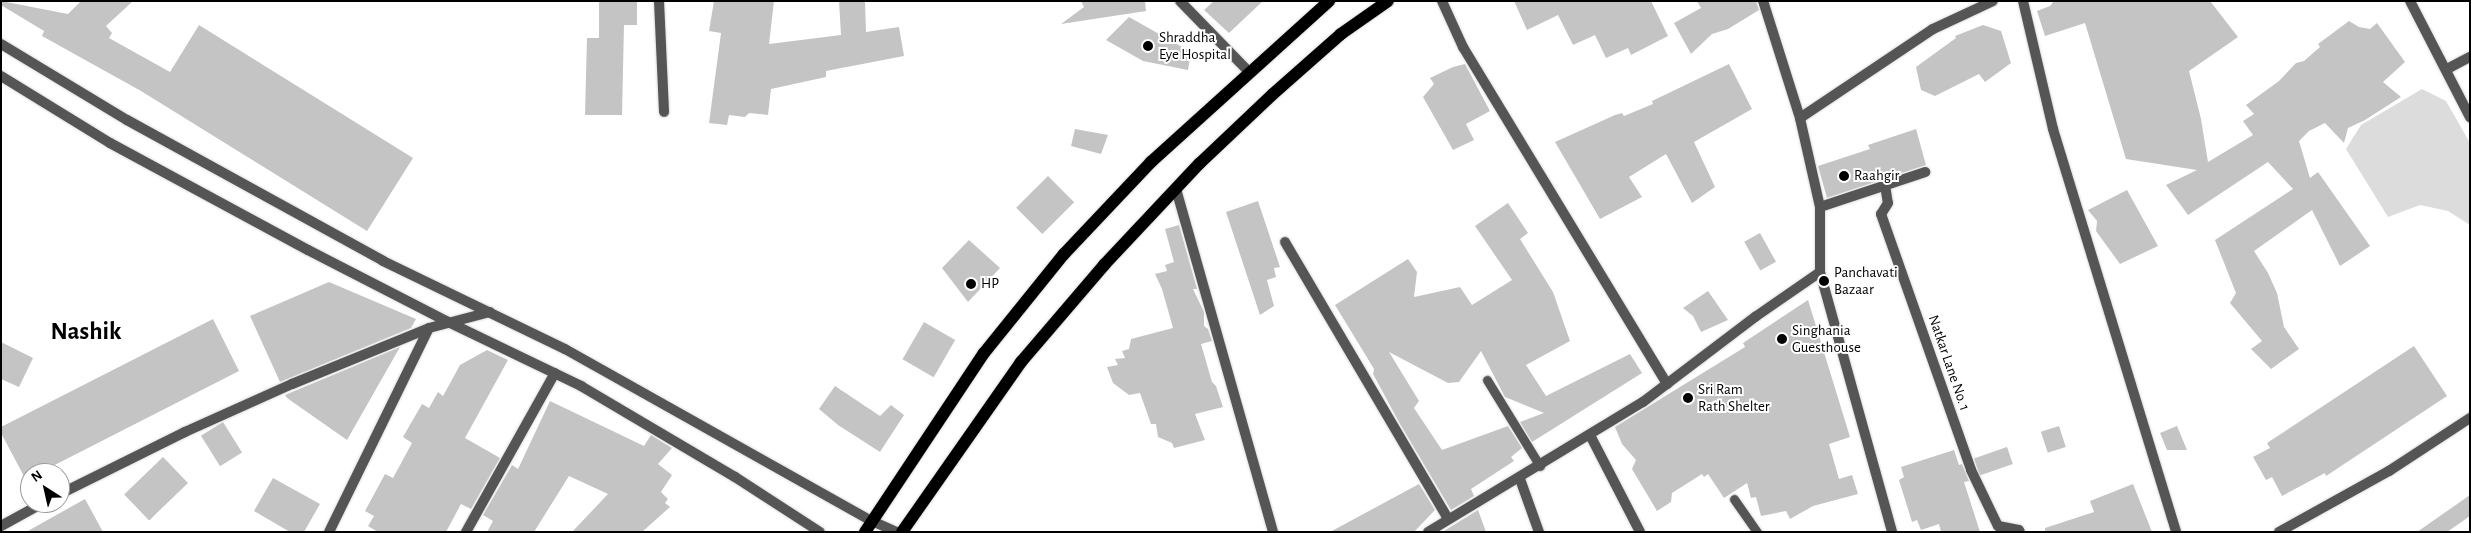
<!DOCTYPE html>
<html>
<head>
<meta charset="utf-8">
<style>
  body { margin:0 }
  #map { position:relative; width:2471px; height:533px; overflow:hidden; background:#fff; font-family:"Alegreya Sans",sans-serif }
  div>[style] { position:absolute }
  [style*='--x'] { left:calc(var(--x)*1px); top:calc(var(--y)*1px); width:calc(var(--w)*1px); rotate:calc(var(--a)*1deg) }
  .green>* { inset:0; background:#dcdcdc }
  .building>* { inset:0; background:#c4c4c4; transform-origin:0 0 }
  .roads { filter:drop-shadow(0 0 1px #dbdbdb) drop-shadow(0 0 1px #dbdbdb) }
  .service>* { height:9px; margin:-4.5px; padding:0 4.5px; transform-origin:4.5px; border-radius:4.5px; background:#555 }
  .minor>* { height:10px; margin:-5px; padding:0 5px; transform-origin:5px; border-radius:5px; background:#555 }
  .tertiary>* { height:10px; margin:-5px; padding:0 5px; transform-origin:5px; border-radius:5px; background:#555 }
  .primary>* { height:12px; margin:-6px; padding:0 6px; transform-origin:6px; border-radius:6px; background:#000 }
  .dots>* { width:14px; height:14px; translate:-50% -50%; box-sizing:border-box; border:2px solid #fff; border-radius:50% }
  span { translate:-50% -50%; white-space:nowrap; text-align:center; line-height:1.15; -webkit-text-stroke:4px #fff; paint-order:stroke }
  .poi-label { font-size:15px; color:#000 }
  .left { translate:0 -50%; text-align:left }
  .street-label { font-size:15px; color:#000 }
  .town-label { font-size:25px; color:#000; font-weight:700 }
  .frame { position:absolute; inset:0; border:2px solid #000; pointer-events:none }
  .north { position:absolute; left:20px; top:463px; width:50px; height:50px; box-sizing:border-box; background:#fff; border:1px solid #999; border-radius:50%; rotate:325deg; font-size:14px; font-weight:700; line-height:20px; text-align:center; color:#000 }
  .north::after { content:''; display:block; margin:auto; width:18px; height:22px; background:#000; clip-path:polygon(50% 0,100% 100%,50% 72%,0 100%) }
</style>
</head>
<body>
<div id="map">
  <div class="green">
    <div style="clip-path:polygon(2422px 89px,2446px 101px,2470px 143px,2470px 225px,2448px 211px,2420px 205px,2388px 217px,2346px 149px,2361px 125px)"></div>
  </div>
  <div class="building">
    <div style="clip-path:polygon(1px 1px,68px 14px,81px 1px,133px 1px,106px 26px,112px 33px,109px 38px,170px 72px,199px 25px,413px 158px,367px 231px,141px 91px,42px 36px,44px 31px,1px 5px)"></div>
    <div style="clip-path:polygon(599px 1px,637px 1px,637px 25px,624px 25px,622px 115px,585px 115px,587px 38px,599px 38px)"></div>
    <div style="clip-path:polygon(714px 1px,774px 1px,769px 44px,841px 35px,839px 1px,865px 1px,866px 32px,899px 27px,904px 56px,826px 71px,826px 77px,771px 89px,768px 115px,749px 113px,745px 117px,729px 115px,727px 125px,709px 123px,721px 33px,709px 31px)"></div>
    <div style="clip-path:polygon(1081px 1px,1145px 1px,1146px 11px,1061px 24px,1084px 7px)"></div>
    <div style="clip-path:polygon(1214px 1px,1263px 1px,1229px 33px,1204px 10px)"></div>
    <div style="clip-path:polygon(1514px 1px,1651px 1px,1668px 36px,1631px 55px,1628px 48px,1606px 58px,1595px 35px,1573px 45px,1558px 15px,1527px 30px)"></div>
    <div style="clip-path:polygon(1697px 1px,1756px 1px,1759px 10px,1728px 29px,1712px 34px,1691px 54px,1674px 23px,1701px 8px)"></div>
    <div style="clip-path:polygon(2054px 1px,2210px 1px,2238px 37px,2189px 71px,2201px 119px,2208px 162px,2253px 135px,2243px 121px,2254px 114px,2246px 105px,2279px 81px,2296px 63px,2304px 61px,2320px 47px,2318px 44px,2349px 21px,2359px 27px,2370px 29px,2377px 23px,2405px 62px,2383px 82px,2401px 97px,2365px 120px,2348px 128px,2344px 143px,2325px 123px,2309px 131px,2299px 141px,2310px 178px,2318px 172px,2370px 246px,2340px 266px,2312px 210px,2254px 251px,2268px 273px,2277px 293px,2284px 327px,2299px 349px,2271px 369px,2251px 349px,2262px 341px,2230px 303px,2236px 293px,2215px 240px,2293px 189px,2268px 162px,2188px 215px,2166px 185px,2197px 170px,2126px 159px,2085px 23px,2045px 36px,2037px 11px,2050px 6px)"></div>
    <div style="clip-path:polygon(1129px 17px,1191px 52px,1188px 70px,1143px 61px,1106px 40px)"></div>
    <div style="clip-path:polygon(1983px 25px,2001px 31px,2011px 63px,1985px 82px,1979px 74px,1935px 96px,1921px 90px,1916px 67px,1956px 38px,1955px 36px)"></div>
    <div style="clip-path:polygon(1465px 64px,1490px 111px,1466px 124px,1474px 140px,1453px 150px,1423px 97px,1434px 84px,1430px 78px,1453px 67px)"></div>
    <div style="clip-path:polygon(1729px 64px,1752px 109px,1694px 142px,1715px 187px,1692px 203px,1666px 154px,1629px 177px,1642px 197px,1600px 219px,1555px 142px,1615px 115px,1622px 113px,1624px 116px,1653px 104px,1652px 101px)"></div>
    <div style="clip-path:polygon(1075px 129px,1108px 135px,1101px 154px,1071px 146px)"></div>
    <div style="clip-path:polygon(1916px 129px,1926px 165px,1827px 198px,1818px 166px,1870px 149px,1868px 145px)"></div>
    <div style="left:1048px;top:176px;width:37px;height:45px;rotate:45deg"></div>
    <div style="clip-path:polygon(2127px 190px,2158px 246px,2120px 264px,2096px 231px,2097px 221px,2088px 210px)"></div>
    <div style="clip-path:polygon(1258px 201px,1280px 267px,1274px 268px,1276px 277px,1267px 280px,1274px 306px,1260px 315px,1226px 212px)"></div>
    <div style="clip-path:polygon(1508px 203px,1528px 233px,1520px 239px,1553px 292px,1570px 341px,1526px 365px,1546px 396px,1630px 354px,1642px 373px,1532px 442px,1520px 422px,1544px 413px,1505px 397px,1481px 351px,1459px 382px,1448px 383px,1389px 352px,1419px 401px,1414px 408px,1442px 450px,1508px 426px,1522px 448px,1511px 457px,1514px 461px,1471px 489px,1474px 496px,1451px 510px,1400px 424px,1373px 374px,1374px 369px,1335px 305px,1408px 259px,1417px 272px,1414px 297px,1460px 287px,1472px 305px,1512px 280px,1475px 226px)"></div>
    <div style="clip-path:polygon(1179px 225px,1197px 289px,1193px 289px,1204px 312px,1204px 326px,1208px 329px,1212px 341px,1201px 344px,1212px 382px,1216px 386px,1223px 407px,1195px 414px,1205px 440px,1174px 448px,1172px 443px,1158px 437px,1156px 424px,1151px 424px,1140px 393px,1129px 395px,1113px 383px,1107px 367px,1118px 365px,1115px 359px,1125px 358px,1122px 351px,1129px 349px,1131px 339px,1173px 328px,1162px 289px,1155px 274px,1167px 271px,1165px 265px,1174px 262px,1165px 229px)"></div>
    <div style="left:1760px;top:233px;width:33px;height:18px;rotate:61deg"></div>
    <div style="clip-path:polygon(969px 240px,1000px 268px,968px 302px,942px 268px)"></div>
    <div style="clip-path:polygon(329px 282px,416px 319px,411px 328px,280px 382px,250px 316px)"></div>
    <div style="clip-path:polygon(1708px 291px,1728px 320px,1701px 332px,1693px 316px,1683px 308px)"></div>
    <div style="clip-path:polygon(1808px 300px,1850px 437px,1829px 444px,1839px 479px,1852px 475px,1858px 494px,1813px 506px,1790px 519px,1786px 511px,1761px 516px,1756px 497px,1751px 498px,1747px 483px,1724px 498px,1708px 474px,1704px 477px,1702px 474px,1672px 493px,1671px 502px,1657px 511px,1632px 469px,1636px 460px,1622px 444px,1615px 427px,1745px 347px,1743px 343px)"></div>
    <div style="clip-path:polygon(213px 319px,239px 371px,39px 473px,30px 473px,30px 478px,26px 480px,1px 433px,1px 427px)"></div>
    <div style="left:924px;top:322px;width:36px;height:43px;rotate:30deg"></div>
    <div style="clip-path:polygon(1px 342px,33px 358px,19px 387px,1px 379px)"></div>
    <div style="clip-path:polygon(2414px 346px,2447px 396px,2326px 476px,2325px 473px,2282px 496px,2272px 477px,2266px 480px,2253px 457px,2270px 448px,2267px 443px)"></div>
    <div style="clip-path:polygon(400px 347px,347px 440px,287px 398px,285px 395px)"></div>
    <div style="clip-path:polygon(487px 350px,508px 360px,465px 438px,500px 458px,471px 509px,461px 504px,446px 532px,378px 532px,368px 526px,374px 516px,365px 511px,385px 474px,393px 478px,412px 443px,403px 437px,422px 404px,429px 408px,438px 392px,443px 396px,460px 365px)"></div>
    <div style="clip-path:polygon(835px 386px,880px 416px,891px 405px,904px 415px,880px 452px,838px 425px,819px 409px)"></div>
    <div style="clip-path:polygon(550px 401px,644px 446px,651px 435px,672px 448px,658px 464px,672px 475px,661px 492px,668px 499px,665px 503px,670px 507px,642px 532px,572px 532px,608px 494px,569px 476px,534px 532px,487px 532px,493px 521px,483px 515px,512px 465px,518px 469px)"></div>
    <div style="left:223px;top:422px;width:36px;height:26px;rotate:58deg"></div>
    <div style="left:2059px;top:426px;width:22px;height:19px;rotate:72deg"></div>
    <div style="clip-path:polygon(2177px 426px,2187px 450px,2167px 450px,2160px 433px)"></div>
    <div style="left:2007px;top:447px;width:18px;height:35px;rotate:71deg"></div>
    <div style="clip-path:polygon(1954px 450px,1959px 465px,1962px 464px,1969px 481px,1964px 482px,1980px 532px,1941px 532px,1939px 524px,1921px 530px,1917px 520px,1912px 522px,1899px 480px,1904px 477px,1901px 467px)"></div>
    <div style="left:163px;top:457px;width:36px;height:54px;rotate:46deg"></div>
    <div style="clip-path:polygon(273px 478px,320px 504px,304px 532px,290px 532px,254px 511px)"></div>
    <div style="clip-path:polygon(1419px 484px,1435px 510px,1414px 532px,1330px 532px)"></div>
    <div style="clip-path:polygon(2133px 484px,2152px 532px,2045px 532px,2045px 528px,2094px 512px,2090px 501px)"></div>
    <div style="clip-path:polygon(2470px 495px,2470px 516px,2447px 532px,2417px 532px)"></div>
    <div style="clip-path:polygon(85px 499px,103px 532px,26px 532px)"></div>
    <div style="clip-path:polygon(1478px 510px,1486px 532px,1444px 532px,1444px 531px)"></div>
  </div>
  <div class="roads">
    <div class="service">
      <div style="--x:1487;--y:380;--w:101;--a:58.4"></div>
      <div style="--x:1734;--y:499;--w:40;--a:55.1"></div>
    </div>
    <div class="minor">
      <div style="--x:659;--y:1;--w:111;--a:87.4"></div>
      <div style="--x:1180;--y:1;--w:99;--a:45.8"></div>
      <div style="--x:1442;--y:1;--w:51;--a:65.5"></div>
      <div style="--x:1463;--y:47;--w:394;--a:58.8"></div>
      <div style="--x:2023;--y:1;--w:131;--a:76.8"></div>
      <div style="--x:2053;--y:129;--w:421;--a:73"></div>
      <div style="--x:2410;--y:1;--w:131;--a:62.7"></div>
      <div style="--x:2447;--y:69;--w:26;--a:-28"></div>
      <div style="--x:1885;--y:185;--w:18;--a:81"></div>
      <div style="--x:1888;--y:203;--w:13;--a:122"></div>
      <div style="--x:1881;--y:214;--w:271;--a:70.6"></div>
      <div style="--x:1971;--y:470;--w:62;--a:64.3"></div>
      <div style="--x:1998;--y:526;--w:21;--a:11"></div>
      <div style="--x:2019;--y:530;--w:2;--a:63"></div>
      <div style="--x:1176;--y:189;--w:356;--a:74.2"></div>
      <div style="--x:1820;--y:207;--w:111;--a:-18.4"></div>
      <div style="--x:1285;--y:242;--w:321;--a:59.5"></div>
      <div style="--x:1820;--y:272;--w:270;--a:74.5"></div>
      <div style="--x:1590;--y:435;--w:109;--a:62.7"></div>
      <div style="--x:1520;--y:479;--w:56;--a:70.3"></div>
      <div style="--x:60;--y:494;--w:140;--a:-26.4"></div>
      <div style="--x:185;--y:432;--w:117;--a:-24.2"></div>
      <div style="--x:292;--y:384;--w:148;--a:-22.2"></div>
      <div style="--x:429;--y:328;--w:63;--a:-14.7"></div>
      <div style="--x:1;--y:526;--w:48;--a:-28.7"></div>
      <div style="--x:329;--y:532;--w:227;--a:-63.9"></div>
      <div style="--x:466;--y:532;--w:182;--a:-60.8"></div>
      <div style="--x:2279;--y:532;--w:126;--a:-29"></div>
      <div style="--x:2389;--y:471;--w:97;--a:-33.2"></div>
    </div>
    <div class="tertiary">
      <div style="--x:1;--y:44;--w:147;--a:31.1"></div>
      <div style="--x:127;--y:120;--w:292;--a:28.8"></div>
      <div style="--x:383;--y:261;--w:202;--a:25.8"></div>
      <div style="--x:565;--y:349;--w:352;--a:29.3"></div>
      <div style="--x:872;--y:521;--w:27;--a:24"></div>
      <div style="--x:1;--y:76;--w:128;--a:31.6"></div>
      <div style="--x:110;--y:143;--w:225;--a:28.4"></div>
      <div style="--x:308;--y:250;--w:157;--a:27.2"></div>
      <div style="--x:448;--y:322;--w:148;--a:25.7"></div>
      <div style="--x:581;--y:386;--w:179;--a:30.6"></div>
      <div style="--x:735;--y:477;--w:101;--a:32.9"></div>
      <div style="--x:1800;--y:118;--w:160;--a:-33.8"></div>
      <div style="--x:1933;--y:29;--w:66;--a:-25"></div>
      <div style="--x:1428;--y:532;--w:251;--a:-31.2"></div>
      <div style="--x:1643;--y:402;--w:141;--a:-37.2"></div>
      <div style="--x:1755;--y:317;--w:79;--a:-34.7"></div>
      <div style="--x:1820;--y:272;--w:65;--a:-90"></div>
      <div style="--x:1820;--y:207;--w:91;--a:-102.7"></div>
      <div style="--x:1800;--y:118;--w:123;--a:-107.5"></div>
    </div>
    <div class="primary">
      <div style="--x:865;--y:532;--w:215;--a:-56.4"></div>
      <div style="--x:984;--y:353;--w:127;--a:-51.1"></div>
      <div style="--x:1064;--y:254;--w:127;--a:-46.6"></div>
      <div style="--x:1151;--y:162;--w:240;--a:-42.1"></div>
      <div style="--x:902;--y:532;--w:208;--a:-55"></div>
      <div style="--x:1021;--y:362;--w:128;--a:-49.4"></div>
      <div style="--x:1104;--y:265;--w:139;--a:-46.8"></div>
      <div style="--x:1199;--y:164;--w:102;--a:-43.4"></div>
      <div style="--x:1273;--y:94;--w:91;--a:-41.4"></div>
      <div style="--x:1341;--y:34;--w:57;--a:-35.1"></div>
    </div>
  </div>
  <div class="dots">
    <div style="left:1148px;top:46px;background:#000"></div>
    <div style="left:1844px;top:176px;background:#000"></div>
    <div style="left:1824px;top:281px;background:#000"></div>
    <div style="left:971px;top:284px;background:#000"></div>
    <div style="left:1782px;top:339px;background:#000"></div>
    <div style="left:1688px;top:398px;background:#000"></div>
  </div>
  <div class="poi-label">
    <span class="left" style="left:1159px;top:46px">Shraddha<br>Eye Hospital</span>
    <span class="left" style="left:1854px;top:176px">Raahgir</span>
    <span class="left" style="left:1834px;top:281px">Panchavati<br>Bazaar</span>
    <span class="left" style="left:981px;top:284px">HP</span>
    <span class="left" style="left:1792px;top:339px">Singhania<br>Guesthouse</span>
    <span class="left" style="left:1698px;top:398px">Sri Ram<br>Rath Shelter</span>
  </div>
  <div class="street-label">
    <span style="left:1949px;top:363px;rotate:71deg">Natkar Lane No. 1</span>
  </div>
  <div class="town-label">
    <span style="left:86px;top:332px">Nashik</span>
  </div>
  <div class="frame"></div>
  <div class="north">N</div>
</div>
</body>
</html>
